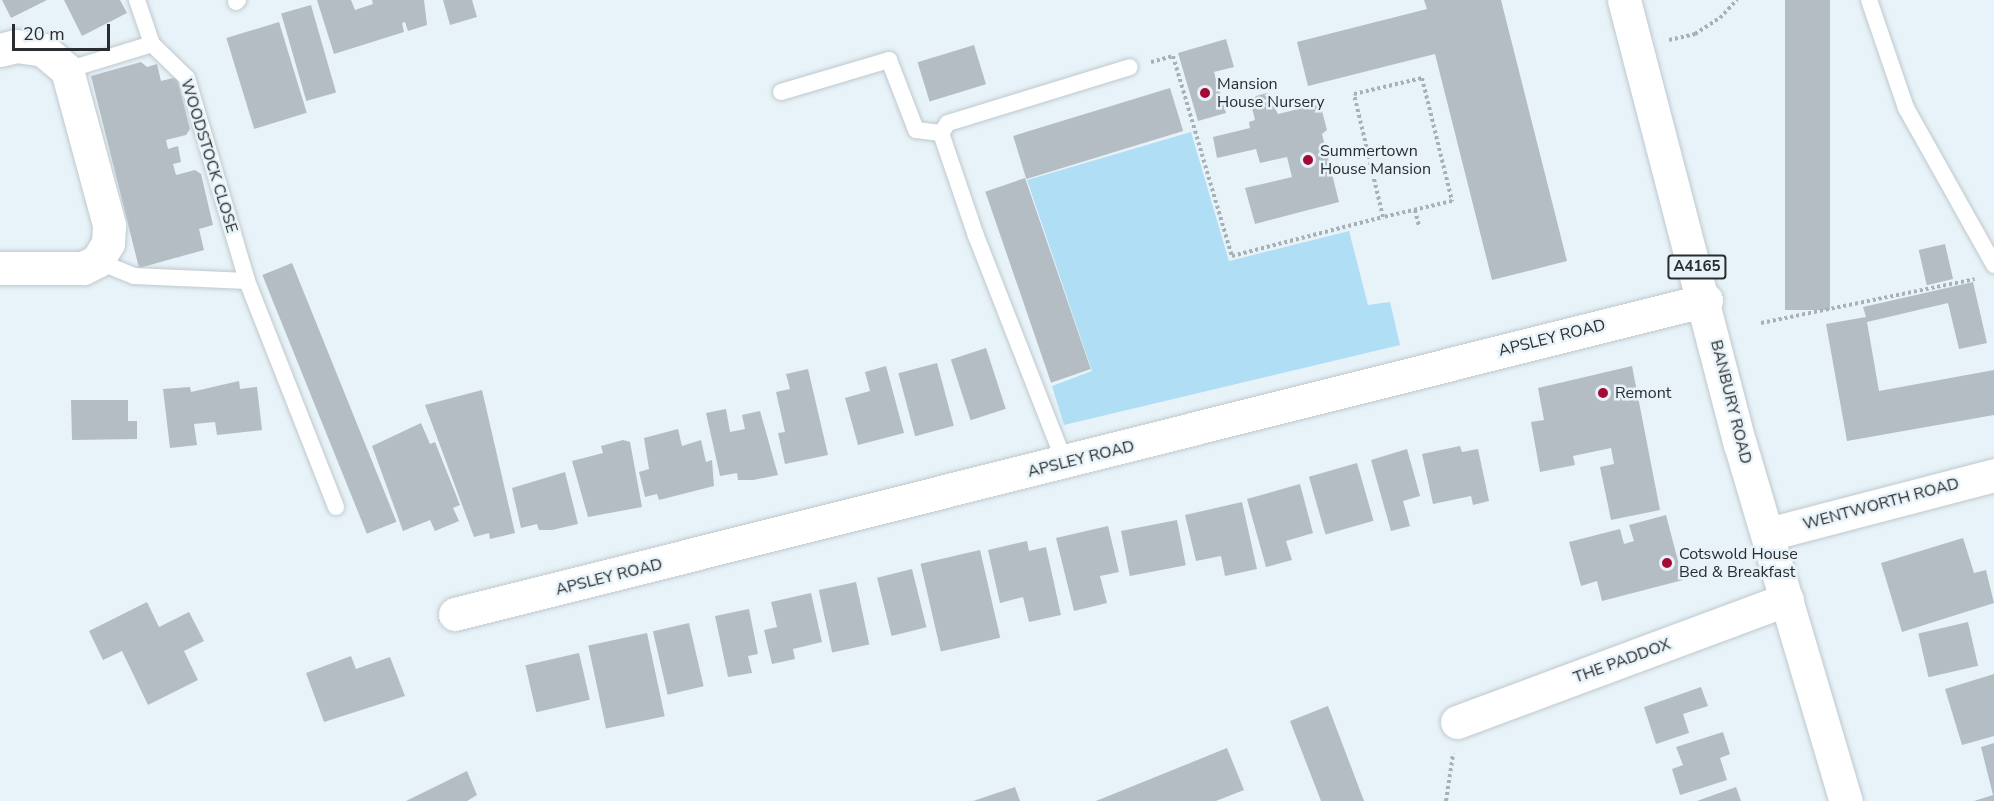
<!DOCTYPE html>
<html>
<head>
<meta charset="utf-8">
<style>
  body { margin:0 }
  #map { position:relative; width:1994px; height:801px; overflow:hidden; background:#e8f3f9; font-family:"Nunito Sans",sans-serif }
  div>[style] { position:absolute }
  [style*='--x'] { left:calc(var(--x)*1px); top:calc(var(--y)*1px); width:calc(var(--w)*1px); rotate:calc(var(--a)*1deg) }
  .green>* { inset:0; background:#b0def5 }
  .building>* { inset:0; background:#b3bdc3; transform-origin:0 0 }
  .path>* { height:4px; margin-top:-2px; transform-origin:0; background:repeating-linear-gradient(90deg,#a7b0b5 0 3px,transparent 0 6px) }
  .roads { filter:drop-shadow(0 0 2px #bec9ce) drop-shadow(0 0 2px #bec9ce) }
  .service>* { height:16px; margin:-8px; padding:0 8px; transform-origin:8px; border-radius:8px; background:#fff }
  .minor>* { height:33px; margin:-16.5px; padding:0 16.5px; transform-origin:16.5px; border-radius:16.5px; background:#fff }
  .primary>* { height:33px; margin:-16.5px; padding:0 16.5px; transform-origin:16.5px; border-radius:16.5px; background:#fff }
  .dots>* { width:16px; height:16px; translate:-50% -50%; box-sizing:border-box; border:3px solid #e8f3f9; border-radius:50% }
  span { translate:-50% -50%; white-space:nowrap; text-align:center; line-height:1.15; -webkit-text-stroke:5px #e8f3f9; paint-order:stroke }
  .shield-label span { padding:2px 4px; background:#e8f3f9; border:2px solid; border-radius:4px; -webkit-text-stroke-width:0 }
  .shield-label { font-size:15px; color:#292d2f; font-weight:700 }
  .poi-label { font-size:16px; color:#292d2f }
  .left { translate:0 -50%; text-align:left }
  .street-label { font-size:16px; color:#292d2f }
  .scale { position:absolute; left:12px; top:24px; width:98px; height:27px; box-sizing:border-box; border:3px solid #292d2f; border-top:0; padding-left:8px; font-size:18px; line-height:21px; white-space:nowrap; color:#292d2f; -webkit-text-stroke:4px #e8f3f9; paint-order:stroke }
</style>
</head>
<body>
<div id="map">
  <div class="green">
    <div style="clip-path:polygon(1191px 132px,1229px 261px,1349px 231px,1368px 305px,1390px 302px,1400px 345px,1064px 425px,1052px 386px,1092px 371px,1027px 180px)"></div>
  </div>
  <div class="building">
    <div style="clip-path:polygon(2px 0,47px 0,11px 18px)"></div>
    <div style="clip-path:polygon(64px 0,120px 0,127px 13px,82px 36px)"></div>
    <div style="clip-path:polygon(317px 0,351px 0,355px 10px,373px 4px,372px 0,424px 0,427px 25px,408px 31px,405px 22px,402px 23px,404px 32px,334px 54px)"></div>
    <div style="clip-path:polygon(443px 0,472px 0,477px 17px,450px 25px)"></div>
    <div style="clip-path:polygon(1424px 0,1501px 0,1567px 261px,1492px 280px,1435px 54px,1308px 86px,1297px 42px,1427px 9px)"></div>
    <div style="left:1785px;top:0;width:45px;height:310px"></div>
    <div style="left:311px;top:5px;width:91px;height:31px;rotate:74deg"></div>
    <div style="left:279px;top:22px;width:95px;height:55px;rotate:73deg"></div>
    <div style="clip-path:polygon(1226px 39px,1234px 67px,1214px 72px,1226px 113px,1198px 121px,1178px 53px)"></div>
    <div style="left:974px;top:45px;width:41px;height:59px;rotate:73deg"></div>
    <div style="clip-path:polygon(141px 62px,147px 67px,157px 64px,161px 81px,177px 77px,190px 129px,186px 135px,166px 140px,168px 149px,178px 146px,181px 162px,173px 164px,176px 175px,195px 170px,201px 174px,213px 225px,199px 229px,204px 250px,139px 268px,91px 76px)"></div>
    <div style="left:1170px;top:88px;width:45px;height:164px;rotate:73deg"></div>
    <div style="clip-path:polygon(1267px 93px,1278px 114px,1315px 105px,1322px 111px,1327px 130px,1322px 134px,1339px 202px,1255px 224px,1245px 188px,1292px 177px,1287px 157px,1260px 163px,1256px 149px,1217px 158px,1213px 137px,1250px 128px,1249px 122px,1255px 120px,1251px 104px,1256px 96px)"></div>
    <div style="left:1025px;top:178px;width:202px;height:42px;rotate:71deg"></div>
    <div style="left:1945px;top:244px;width:36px;height:27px;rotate:77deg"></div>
    <div style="left:292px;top:263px;width:279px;height:32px;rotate:68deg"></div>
    <div style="clip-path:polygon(1973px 282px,1987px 343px,1959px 349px,1948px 303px,1867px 322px,1879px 391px,1994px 370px,1994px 415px,1847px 441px,1826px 324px,1866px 317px,1863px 307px)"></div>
    <div style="left:986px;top:348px;width:64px;height:37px;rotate:72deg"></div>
    <div style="left:937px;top:363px;width:65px;height:40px;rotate:75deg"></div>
    <div style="clip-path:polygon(886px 366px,904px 433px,858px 445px,845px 398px,870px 391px,865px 372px)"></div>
    <div style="clip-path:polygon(1632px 366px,1660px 510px,1611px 520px,1600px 467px,1614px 464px,1611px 448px,1573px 456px,1575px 465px,1540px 472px,1531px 422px,1544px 420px,1538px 388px)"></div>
    <div style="clip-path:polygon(808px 369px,828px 455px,785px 464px,778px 433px,785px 432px,776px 392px,790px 389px,786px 374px)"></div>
    <div style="clip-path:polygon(239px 381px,240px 389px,257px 387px,262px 430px,217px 435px,215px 422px,194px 424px,197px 445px,170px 448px,163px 389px,190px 387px,191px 392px)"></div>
    <div style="clip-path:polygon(482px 390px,515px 533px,490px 539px,489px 533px,474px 537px,425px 405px)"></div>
    <div style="clip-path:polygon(71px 400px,128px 400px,128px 421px,137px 421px,137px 439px,72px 440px)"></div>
    <div style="clip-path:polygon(726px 409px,730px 432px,745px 429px,742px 415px,760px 411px,778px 475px,753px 480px,738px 480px,737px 473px,720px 476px,706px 413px)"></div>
    <div style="clip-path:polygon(421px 423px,430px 444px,435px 442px,460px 505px,453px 508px,459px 521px,435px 531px,430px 520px,403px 531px,372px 446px)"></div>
    <div style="clip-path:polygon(678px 429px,682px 446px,701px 440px,706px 462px,712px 460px,714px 486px,659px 500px,657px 494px,645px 497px,639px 472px,649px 469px,644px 438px)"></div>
    <div style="clip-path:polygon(623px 440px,630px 442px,642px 507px,588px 517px,572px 461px,603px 453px,601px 446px)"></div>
    <div style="clip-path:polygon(1460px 446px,1462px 452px,1478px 449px,1489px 501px,1473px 505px,1471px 496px,1433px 504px,1422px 454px)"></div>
    <div style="clip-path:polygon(1407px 449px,1420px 496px,1403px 501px,1410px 526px,1391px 531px,1371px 460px)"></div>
    <div style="left:1357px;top:463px;width:60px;height:50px;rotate:74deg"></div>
    <div style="clip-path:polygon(565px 472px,578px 524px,552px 530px,539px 530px,537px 524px,521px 528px,512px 488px)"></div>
    <div style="clip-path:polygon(1300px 484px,1313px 533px,1286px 541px,1292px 560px,1266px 567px,1247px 499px)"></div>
    <div style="clip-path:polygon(1242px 502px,1257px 569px,1225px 576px,1221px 556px,1196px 561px,1185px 515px)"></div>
    <div style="clip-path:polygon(1666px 515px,1683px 580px,1602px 601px,1597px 581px,1581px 586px,1569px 542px,1620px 529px,1624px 544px,1634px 541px,1629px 525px)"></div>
    <div style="left:1177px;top:520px;width:46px;height:57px;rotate:79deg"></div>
    <div style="clip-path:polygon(1108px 526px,1119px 572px,1100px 576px,1107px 603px,1074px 611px,1056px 538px)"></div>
    <div style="clip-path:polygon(1963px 538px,1974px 573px,1986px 570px,1994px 603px,1902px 632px,1881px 563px)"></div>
    <div style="clip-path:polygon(1027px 541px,1029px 551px,1046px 547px,1061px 615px,1029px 622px,1023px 597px,1000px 603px,988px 550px)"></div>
    <div style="left:980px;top:550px;width:90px;height:61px;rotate:77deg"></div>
    <div style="left:912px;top:569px;width:60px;height:36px;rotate:76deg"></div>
    <div style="left:856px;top:582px;width:64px;height:38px;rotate:78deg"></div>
    <div style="clip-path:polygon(811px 593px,822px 642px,793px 649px,795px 659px,772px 664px,764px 630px,777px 627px,771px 602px)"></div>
    <div style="clip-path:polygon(147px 602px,159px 627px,189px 612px,204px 641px,184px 651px,198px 680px,148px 705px,122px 651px,103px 660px,89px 631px)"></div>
    <div style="clip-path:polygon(749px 609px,758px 654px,748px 656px,752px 673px,728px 677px,715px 616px)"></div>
    <div style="left:1968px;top:622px;width:45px;height:51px;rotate:77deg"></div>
    <div style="left:689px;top:623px;width:65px;height:37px;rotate:77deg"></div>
    <div style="left:647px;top:633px;width:85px;height:60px;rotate:78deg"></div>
    <div style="left:579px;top:653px;width:48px;height:55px;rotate:77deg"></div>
    <div style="clip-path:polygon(351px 656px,356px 669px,390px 657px,405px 696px,324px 722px,306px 673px)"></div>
    <div style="clip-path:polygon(1994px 674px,1994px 736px,1962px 745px,1945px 689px)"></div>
    <div style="clip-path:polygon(1701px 687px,1708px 706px,1683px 714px,1689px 733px,1656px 744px,1644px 707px)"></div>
    <div style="clip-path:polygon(1328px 706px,1364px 801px,1321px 801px,1290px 721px)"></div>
    <div style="clip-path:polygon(1723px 732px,1730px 754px,1720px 758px,1727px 780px,1680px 795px,1672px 769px,1683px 765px,1676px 747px)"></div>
    <div style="clip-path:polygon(1994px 743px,1994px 801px,1974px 801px,1993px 795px,1981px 747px)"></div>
    <div style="clip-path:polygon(1227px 748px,1244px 790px,1216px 801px,1096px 801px)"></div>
    <div style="clip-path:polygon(467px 771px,477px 795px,467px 801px,406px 801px)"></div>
    <div style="clip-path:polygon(1015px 787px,1020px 801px,973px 801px)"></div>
    <div style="clip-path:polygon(1736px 787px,1741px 801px,1697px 801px)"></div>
  </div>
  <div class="path">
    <div style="--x:1669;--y:40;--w:27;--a:-13"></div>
    <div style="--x:1695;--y:34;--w:30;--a:-33"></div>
    <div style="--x:1720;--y:18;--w:25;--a:-47"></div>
    <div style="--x:1151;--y:62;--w:23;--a:-15"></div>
    <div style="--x:1173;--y:56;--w:209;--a:73.6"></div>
    <div style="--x:1232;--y:256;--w:156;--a:-14.5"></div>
    <div style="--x:1422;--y:78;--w:127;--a:76.3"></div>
    <div style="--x:1452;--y:201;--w:71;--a:166.9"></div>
    <div style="--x:1383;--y:217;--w:126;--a:-103.3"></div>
    <div style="--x:1354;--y:94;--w:70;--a:-13.2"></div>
    <div style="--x:1415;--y:210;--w:16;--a:76"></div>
    <div style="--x:1761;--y:323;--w:218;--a:-11.6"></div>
    <div style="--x:1446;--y:801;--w:48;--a:-81.5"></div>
  </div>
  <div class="roads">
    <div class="service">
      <div style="--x:137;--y:0;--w:46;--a:71.2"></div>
      <div style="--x:152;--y:44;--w:49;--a:44.2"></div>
      <div style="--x:187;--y:78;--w:212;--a:73.5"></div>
      <div style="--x:247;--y:281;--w:243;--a:68.5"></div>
      <div style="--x:1869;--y:0;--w:114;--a:71.1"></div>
      <div style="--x:1906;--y:108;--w:180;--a:60.7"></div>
      <div style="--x:236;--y:2;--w:3;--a:-45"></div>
      <div style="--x:67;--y:70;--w:89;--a:-17"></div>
      <div style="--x:781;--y:92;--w:113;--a:-16.5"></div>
      <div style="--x:889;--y:60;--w:75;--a:68.9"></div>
      <div style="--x:916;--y:130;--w:25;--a:7"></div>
      <div style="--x:97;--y:261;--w:40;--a:22"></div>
      <div style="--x:134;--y:276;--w:113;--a:2.5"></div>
      <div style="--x:1065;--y:463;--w:244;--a:-111.4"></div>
      <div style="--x:976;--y:236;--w:109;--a:-108.8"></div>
      <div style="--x:941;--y:133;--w:12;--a:-55"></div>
      <div style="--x:948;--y:123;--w:190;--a:-17.1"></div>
    </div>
    <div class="minor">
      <div style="--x:0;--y:50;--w:16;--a:-14"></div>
      <div style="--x:16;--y:46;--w:27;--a:8"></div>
      <div style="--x:43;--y:50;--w:31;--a:40"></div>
      <div style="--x:67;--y:70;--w:161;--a:74.8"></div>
      <div style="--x:109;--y:225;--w:18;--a:93"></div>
      <div style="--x:108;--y:243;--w:21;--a:121"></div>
      <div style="--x:97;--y:261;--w:16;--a:153"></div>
      <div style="--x:83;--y:268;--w:83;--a:180"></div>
      <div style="--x:1768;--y:534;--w:234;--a:-14.6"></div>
      <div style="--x:455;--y:614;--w:1290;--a:-14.09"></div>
      <div style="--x:1457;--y:722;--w:352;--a:-20.4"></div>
    </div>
    <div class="primary">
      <div style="--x:1624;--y:0;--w:459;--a:75.4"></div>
      <div style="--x:1740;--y:444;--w:372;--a:73.5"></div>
    </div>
  </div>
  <div class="dots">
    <div style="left:1205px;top:93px;background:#a50a37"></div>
    <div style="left:1308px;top:160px;background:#a50a37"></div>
    <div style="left:1603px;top:393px;background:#a50a37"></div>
    <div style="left:1667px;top:563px;background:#a50a37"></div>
  </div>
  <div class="shield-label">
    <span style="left:1697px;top:267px">A4165</span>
  </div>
  <div class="poi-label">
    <span class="left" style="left:1217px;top:93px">Mansion<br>House Nursery</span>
    <span class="left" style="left:1320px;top:160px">Summertown<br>House Mansion</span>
    <span class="left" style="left:1615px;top:393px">Remont</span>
    <span class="left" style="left:1679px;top:563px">Cotswold House<br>Bed &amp; Breakfast</span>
  </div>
  <div class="street-label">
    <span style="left:209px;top:156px;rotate:73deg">WOODSTOCK CLOSE</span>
    <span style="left:1552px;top:338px;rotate:-14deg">APSLEY ROAD</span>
    <span style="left:1731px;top:402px;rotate:76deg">BANBURY ROAD</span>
    <span style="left:1081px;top:459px;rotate:-14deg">APSLEY ROAD</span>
    <span style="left:1881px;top:504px;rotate:-15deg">WENTWORTH ROAD</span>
    <span style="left:609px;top:577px;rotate:-14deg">APSLEY ROAD</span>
    <span style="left:1622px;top:661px;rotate:-20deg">THE PADDOX</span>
  </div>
  <div class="scale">20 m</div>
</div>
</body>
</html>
